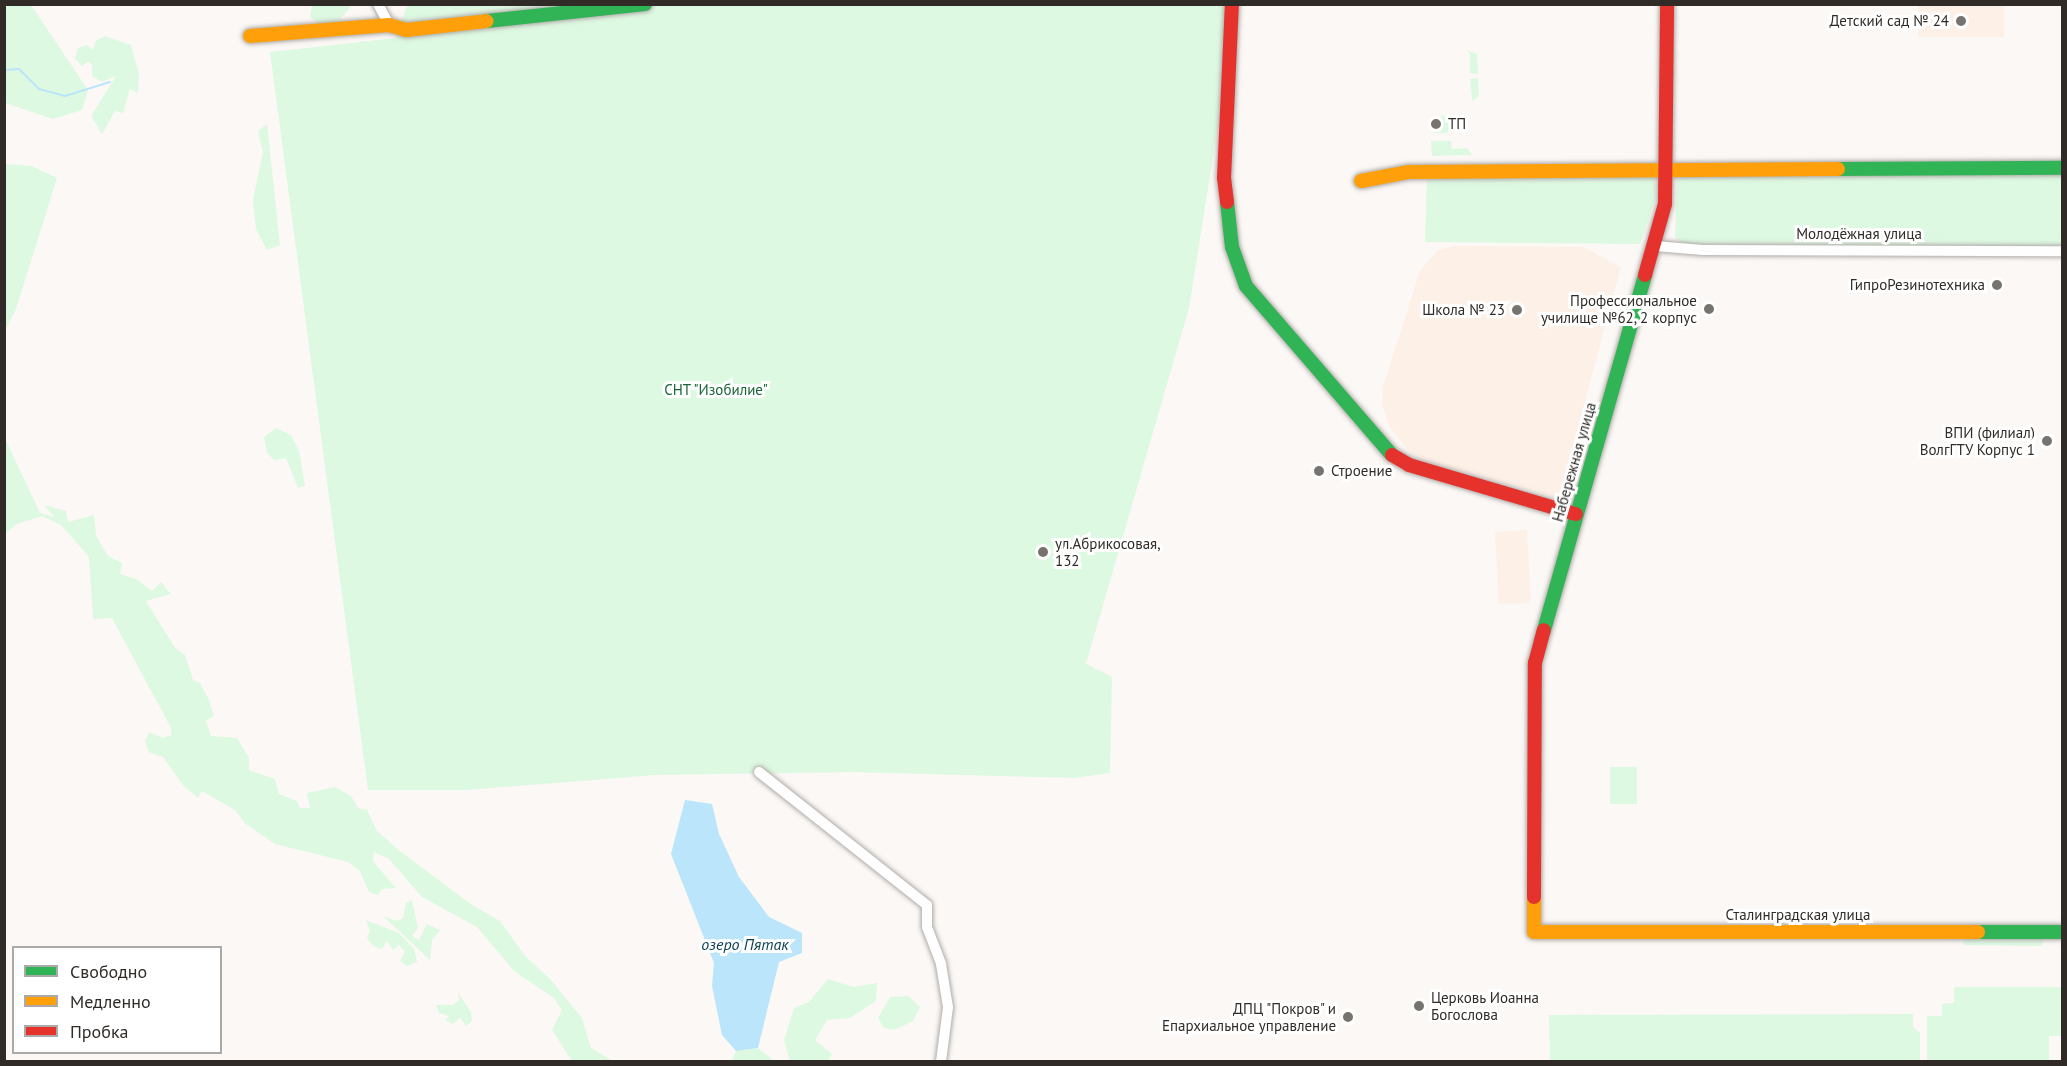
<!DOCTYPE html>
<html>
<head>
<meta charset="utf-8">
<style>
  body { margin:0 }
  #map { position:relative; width:2067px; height:1066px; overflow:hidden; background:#fbf8f5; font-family:"PT Sans",sans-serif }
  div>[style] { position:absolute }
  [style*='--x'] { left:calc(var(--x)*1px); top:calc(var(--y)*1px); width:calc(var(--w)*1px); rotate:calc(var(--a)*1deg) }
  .built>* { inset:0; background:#fdf0e6; transform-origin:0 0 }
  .green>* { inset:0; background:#def9e2; transform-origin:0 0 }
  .water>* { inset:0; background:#bbe5fa }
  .stream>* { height:2px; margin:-1px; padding:0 1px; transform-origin:1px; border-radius:1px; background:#bbe5fa }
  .roads { filter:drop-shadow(0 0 2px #b0aca9) drop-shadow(0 0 2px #b0aca9) }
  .street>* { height:10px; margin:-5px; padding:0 5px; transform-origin:5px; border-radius:5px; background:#fefefe }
  .fast>* { height:14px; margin:-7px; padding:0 7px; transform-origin:7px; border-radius:7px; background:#30b455 }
  .slow>* { height:14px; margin:-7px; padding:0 7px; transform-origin:7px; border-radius:7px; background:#ff9f0a }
  .jam>* { height:14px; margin:-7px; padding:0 7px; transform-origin:7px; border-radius:7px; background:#e5322d }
  .dots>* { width:16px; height:16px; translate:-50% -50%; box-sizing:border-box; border:3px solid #fff; border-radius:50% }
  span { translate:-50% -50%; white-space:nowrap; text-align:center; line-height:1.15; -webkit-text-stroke:6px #fff; paint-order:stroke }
  .poi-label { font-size:15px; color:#302b27 }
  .right { translate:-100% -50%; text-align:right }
  .left { translate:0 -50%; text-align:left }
  .street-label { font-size:15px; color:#302b27 }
  .park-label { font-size:15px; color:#176536 }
  .water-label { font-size:16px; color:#093f54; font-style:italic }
  .frame { position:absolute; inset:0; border:6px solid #302b27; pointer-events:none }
  .legend { position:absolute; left:12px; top:946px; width:210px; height:108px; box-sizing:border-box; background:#fff; border:2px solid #acaaa9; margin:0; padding:8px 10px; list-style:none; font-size:18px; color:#302b27 }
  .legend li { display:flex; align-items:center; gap:12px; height:30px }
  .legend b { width:30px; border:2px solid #acaaa9 }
</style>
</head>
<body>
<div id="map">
  <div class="built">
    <div style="left:1918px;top:5px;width:86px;height:32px"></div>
    <div style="clip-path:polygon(1455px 246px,1583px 247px,1621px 267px,1559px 498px,1427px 462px,1412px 455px,1389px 426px,1382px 404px,1383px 387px,1420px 271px,1438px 250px)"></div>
    <div style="left:1527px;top:530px;width:73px;height:32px;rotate:87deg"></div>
  </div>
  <div class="green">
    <div style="clip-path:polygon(5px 4px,31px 5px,88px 90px,82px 110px,53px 119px,5px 103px)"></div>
    <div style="clip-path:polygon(312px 5px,350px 5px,349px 9px,335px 25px,322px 27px,310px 17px)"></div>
    <div style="clip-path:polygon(407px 5px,1237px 5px,1189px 308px,1086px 664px,1112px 677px,1110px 773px,1074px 778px,854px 772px,655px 775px,466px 790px,368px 790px,270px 52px,396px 38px)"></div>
    <div style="clip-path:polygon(105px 36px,131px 45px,139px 74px,138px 93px,130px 89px,123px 113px,115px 111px,102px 134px,91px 116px,116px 76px,102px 82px,92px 76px,92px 65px,88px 62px,82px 66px,75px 59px,78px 48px,87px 45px,93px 50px,96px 41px)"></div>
    <div style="clip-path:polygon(1466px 50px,1477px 54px,1478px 74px,1470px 73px,1470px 54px)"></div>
    <div style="clip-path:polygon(1478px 78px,1479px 96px,1472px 101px,1470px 79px)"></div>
    <div style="clip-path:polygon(1441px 115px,1453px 117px,1452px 130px,1446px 133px,1429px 133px,1442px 131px)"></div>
    <div style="clip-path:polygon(267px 124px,280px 245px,267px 250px,256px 229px,253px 200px,263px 152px,258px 131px)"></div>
    <div style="clip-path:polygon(1431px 141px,1451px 141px,1452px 149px,1467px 148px,1472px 155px,1432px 156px)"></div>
    <div style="clip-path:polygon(5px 164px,32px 166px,57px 178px,16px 309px,5px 331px)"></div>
    <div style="clip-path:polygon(2062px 170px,2062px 247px,1685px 246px,1675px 237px,1677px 180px,1686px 173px)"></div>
    <div style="clip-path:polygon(1655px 175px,1656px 197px,1640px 244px,1425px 242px,1427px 177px)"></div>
    <div style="clip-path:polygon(276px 428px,291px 435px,299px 451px,305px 486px,298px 488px,286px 458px,274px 460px,267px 452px,264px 437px)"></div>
    <div style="clip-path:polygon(4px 436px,40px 513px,54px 517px,44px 505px,66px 511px,68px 522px,94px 515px,96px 536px,108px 556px,122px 563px,120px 574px,136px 579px,152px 591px,161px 582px,171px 594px,146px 601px,175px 648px,185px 655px,193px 680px,200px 683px,209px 700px,214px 716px,206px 721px,211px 736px,237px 738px,249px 758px,249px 770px,275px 779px,279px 794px,297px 801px,300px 808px,310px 808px,307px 793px,335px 787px,351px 796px,358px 808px,367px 810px,377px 831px,401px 852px,472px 905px,500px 921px,525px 956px,549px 978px,582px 1018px,591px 1048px,613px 1061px,572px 1061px,552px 1030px,562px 1010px,554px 998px,514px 971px,477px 927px,422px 897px,389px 859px,374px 852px,373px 861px,396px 888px,382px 889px,378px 895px,369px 892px,360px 871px,348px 862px,275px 844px,246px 824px,235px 810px,202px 791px,198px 798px,183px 785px,163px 757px,149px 752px,145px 741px,149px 732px,163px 738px,171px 735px,171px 728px,112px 618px,93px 619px,89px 557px,61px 525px,42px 516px,17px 524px,5px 534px)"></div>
    <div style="left:1610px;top:767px;width:27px;height:37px"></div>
    <div style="clip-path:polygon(412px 900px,418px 928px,412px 936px,419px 940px,427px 924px,440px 930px,432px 940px,430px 960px,383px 916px,396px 921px,403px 918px,406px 903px)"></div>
    <div style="clip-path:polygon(366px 920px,399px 933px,414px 949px,417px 962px,407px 966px,400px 961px,405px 952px,399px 945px,393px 950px,387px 941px,382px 949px,373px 946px,367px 938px,370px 931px)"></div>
    <div style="clip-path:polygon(1962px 938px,2043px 939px,2044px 941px,2041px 946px,1964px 945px)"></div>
    <div style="clip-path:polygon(828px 979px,853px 987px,877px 983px,876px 1001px,850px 1018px,827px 1020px,815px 1040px,832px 1054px,828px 1061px,790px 1061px,784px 1040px,794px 1008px,809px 1002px)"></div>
    <div style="clip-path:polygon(1954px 987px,2062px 987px,2062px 1036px,2049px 1036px,2049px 1061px,1927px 1061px,1927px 1016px,1942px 1016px,1942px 1004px,1954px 1003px)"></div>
    <div style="clip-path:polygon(458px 993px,471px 1012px,472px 1021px,466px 1026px,460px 1018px,453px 1024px,445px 1020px,449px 1016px,439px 1013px,436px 1005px,453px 1005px,459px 1000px)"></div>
    <div style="clip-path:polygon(908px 996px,920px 1007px,913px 1021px,894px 1030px,884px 1028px,878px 1018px,890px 997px)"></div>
    <div style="clip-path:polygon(1913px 1014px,1913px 1027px,1920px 1033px,1920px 1061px,1550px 1061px,1549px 1015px)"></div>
    <div style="clip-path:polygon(758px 1048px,774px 1061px,731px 1062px,736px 1051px)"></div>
  </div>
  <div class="water">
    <div style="clip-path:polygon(685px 800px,712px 804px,719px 834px,739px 877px,769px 917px,802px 933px,802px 953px,779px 962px,758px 1048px,736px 1051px,722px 1035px,712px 986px,714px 963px,671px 854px)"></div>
  </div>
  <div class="stream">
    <div style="--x:4;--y:70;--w:15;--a:-4"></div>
    <div style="--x:19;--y:69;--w:28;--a:45"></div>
    <div style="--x:39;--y:89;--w:27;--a:15"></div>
    <div style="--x:65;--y:96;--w:47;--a:-17.3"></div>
  </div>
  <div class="roads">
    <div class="street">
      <div style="--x:378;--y:4;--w:24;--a:62"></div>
      <div style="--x:1655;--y:246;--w:48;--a:4.8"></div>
      <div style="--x:1703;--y:250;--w:359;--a:0.2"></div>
      <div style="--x:759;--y:772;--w:214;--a:38.4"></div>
      <div style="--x:927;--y:905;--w:22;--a:90"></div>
      <div style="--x:927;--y:927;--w:40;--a:69"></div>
      <div style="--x:941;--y:964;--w:44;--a:80.8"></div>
      <div style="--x:948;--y:1007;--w:55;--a:97.3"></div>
    </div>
    <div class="fast">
      <div style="--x:487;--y:21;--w:159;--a:-6.1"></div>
      <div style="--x:1838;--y:169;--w:224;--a:-0.3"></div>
      <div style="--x:1227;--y:202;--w:45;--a:83.7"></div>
      <div style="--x:1232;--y:247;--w:41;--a:70.3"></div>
      <div style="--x:1246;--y:286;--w:223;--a:49.2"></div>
      <div style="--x:1544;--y:630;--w:369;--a:-74.1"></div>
      <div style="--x:1978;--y:932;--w:84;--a:0"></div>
    </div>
    <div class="slow">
      <div style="--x:250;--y:36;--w:139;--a:-4.5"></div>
      <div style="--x:389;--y:25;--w:18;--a:16"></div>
      <div style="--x:406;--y:30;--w:81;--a:-6.3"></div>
      <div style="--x:1361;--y:181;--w:49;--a:-10.6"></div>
      <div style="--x:1409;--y:172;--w:429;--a:-0.4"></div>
      <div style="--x:1534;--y:897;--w:35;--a:90"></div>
      <div style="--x:1534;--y:932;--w:444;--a:0"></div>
    </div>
    <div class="jam">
      <div style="--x:1227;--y:202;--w:24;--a:-97"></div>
      <div style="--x:1224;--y:178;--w:174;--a:-87.4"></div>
      <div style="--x:1645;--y:275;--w:74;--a:-74.3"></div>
      <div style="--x:1665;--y:204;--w:200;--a:-89.4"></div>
      <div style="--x:1392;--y:455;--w:20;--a:30"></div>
      <div style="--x:1409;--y:465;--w:174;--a:16.4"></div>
      <div style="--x:1534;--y:897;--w:234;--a:-89.8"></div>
      <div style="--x:1535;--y:663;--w:34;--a:-75"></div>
    </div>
  </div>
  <div class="dots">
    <div style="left:1961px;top:21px;background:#77736f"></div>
    <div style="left:1436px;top:124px;background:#77736f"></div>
    <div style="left:1997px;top:285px;background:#77736f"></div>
    <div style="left:1709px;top:309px;background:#77736f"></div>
    <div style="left:1517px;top:310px;background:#77736f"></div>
    <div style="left:2047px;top:441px;background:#77736f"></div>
    <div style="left:1319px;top:471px;background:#77736f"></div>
    <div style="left:1043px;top:552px;background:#77736f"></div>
    <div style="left:1419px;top:1006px;background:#77736f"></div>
    <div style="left:1348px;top:1017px;background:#77736f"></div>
  </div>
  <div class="poi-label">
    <span class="right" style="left:1949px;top:21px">Детский сад № 24</span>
    <span class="left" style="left:1448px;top:124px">ТП</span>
    <span class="right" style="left:1985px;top:285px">ГипроРезинотехника</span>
    <span class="right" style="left:1697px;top:309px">Профессиональное<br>училище №62, 2 корпус</span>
    <span class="right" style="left:1505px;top:310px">Школа № 23</span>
    <span class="right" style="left:2035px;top:441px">ВПИ (филиал)<br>ВолгГТУ Корпус 1</span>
    <span class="left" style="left:1331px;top:471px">Строение</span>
    <span class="left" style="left:1055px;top:552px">ул.Абрикосовая,<br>132</span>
    <span class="left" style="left:1431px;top:1006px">Церковь Иоанна<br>Богослова</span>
    <span class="right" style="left:1336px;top:1017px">ДПЦ "Покров" и<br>Епархиальное управление</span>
  </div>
  <div class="street-label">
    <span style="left:1859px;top:234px">Молодёжная улица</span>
    <span style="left:1574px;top:462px;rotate:-74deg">Набережная улица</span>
    <span style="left:1798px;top:915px">Сталинградская улица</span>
  </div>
  <div class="park-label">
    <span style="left:716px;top:390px">СНТ "Изобилие"</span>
  </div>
  <div class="water-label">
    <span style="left:745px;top:944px">озеро Пятак</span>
  </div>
  <div class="frame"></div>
  <ul class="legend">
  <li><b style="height:8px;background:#30b455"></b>Свободно</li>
  <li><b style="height:8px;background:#ff9f0a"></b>Медленно</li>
  <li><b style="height:8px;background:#e5322d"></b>Пробка</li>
  </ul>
</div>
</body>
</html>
